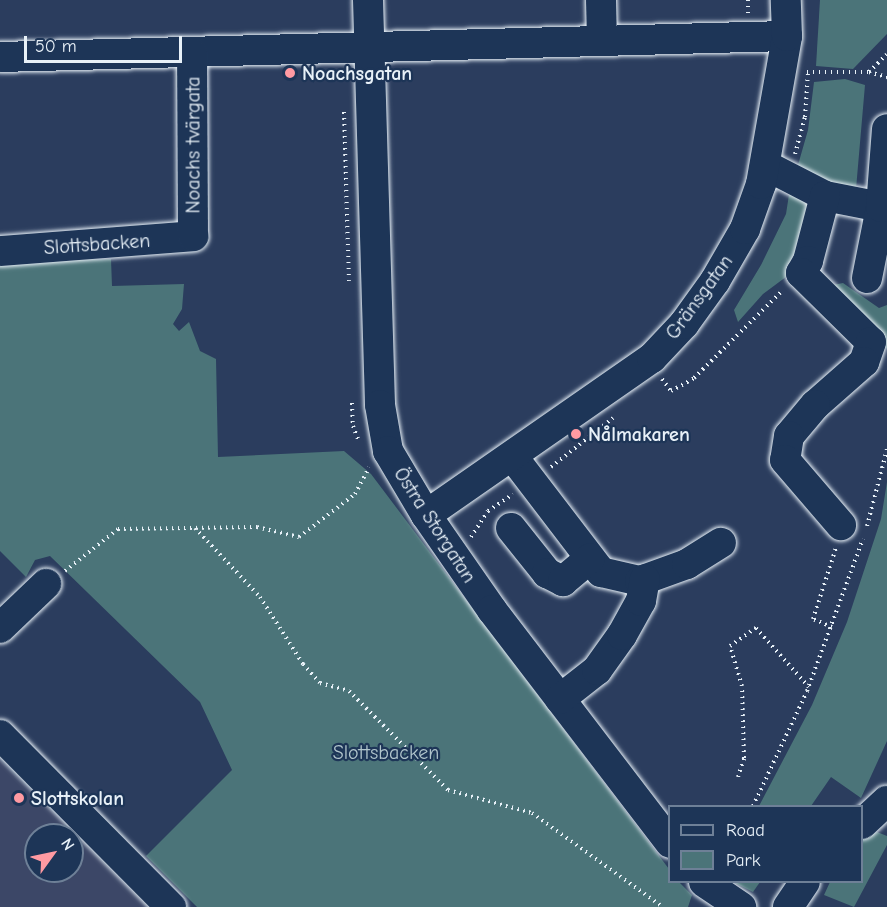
<!DOCTYPE html>
<html>
<head>
<meta charset="utf-8">
<style>
  body { margin:0 }
  #map { position:relative; width:887px; height:907px; overflow:hidden; background:#2b3d5e; font-family:"Comic Neue",sans-serif }
  div>[style] { position:absolute }
  [style*='--x'] { left:calc(var(--x)*1px); top:calc(var(--y)*1px); width:calc(var(--w)*1px); rotate:calc(var(--a)*1deg) }
  .built>* { inset:0; background:#3c4767 }
  .green>* { inset:0; background:#4b7479 }
  .path>* { height:4px; margin-top:-2px; transform-origin:0; background:repeating-linear-gradient(90deg,#e8f1f8 0 1.5px,transparent 0 6px) }
  .roads { filter:drop-shadow(0 0 2px #e8f1f8) drop-shadow(0 0 2px #e8f1f8) }
  .minor>* { height:30px; margin:-15px; padding:0 15px; transform-origin:15px; border-radius:15px; background:#1d3557 }
  .dots>* { width:16px; height:16px; translate:-50% -50%; box-sizing:border-box; border:3px solid #1d3557; border-radius:50% }
  span { translate:-50% -50%; white-space:nowrap; text-align:center; line-height:1.15; -webkit-text-stroke:4.5px #1d3557; paint-order:stroke }
  .poi-label { font-size:20px; color:#e8f1f8; font-weight:700 }
  .left { translate:0 -50%; text-align:left }
  .street-label { font-size:20px; color:#e8f1f8 }
  .park-label { font-size:20px; color:#b1c5cc }
  .legend { position:absolute; left:668px; top:805px; width:195px; height:78px; box-sizing:border-box; background:#1d3557; border:2px solid #6e8097; margin:0; padding:8px 10px; list-style:none; font-size:18px; color:#e8f1f8 }
  .legend li { display:flex; align-items:center; gap:12px; height:30px }
  .legend b { width:30px; border:2px solid #6e8097 }
  .north { position:absolute; left:24px; top:823px; width:60px; height:60px; box-sizing:border-box; background:#1d3557; border:2px solid #6e8097; border-radius:50%; rotate:57deg; font-size:16px; font-weight:700; line-height:24px; text-align:center; color:#e8f1f8 }
  .north::after { content:''; display:block; margin:auto; width:21px; height:27px; background:#ff9aa2; clip-path:polygon(50% 0,100% 100%,50% 72%,0 100%) }
  .scale { position:absolute; left:24px; top:36px; width:158px; height:27px; box-sizing:border-box; border:3px solid #e8f1f8; border-top:0; padding-left:8px; font-size:18px; line-height:21px; white-space:nowrap; color:#e8f1f8; -webkit-text-stroke:4px #1d3557; paint-order:stroke }
</style>
</head>
<body>
<div id="map">
  <div class="built">
    <div style="clip-path:polygon(evenodd,0 760px,148px 907px,0 907px,0 760px,36px 835px,72px 835px,72px 871px,36px 871px,36px 835px)"></div>
  </div>
  <div class="green">
    <div style="clip-path:polygon(820px 0,887px 0,887px 34px,853px 69px,816px 66px)"></div>
    <div style="clip-path:polygon(845px 79px,865px 85px,856px 189px,829px 185px,796px 172px,808px 130px,814px 82px)"></div>
    <div style="clip-path:polygon(790px 188px,807px 201px,807px 225px,794px 271px,763px 294px,738px 322px,734px 310px,761px 265px,786px 214px)"></div>
    <div style="clip-path:polygon(111px 259px,112px 286px,184px 284px,182px 309px,173px 324px,179px 331px,189px 322px,200px 351px,216px 359px,218px 457px,344px 451px,371px 474px,669px 869px,670px 882px,679px 882px,692px 895px,688px 907px,197px 907px,146px 856px,232px 770px,200px 702px,50px 556px,35px 560px,26px 577px,0 551px,0 262px)"></div>
    <div style="clip-path:polygon(843px 283px,879px 308px,887px 305px,887px 349px,828px 286px)"></div>
    <div style="clip-path:polygon(887px 482px,887px 741px,861px 798px,831px 777px,811px 806px,759px 806px,812px 705px,847px 622px,881px 519px)"></div>
    <div style="clip-path:polygon(877px 832px,887px 836px,887px 845px,854px 907px,824px 895px,830px 882px,862px 882px,862px 839px)"></div>
    <div style="clip-path:polygon(733px 882px,760px 882px,753px 892px)"></div>
  </div>
  <div class="path">
    <div style="--x:748;--y:13;--w:13;--a:-90"></div>
    <div style="--x:807;--y:72;--w:62;--a:0"></div>
    <div style="--x:869;--y:72;--w:19;--a:16"></div>
    <div style="--x:869;--y:72;--w:25;--a:-45"></div>
    <div style="--x:344;--y:112;--w:169;--a:88.3"></div>
    <div style="--x:795;--y:154;--w:38;--a:-75"></div>
    <div style="--x:805;--y:117;--w:44;--a:-86.1"></div>
    <div style="--x:662;--y:379;--w:15;--a:53"></div>
    <div style="--x:671;--y:391;--w:26;--a:-29"></div>
    <div style="--x:694;--y:378;--w:125;--a:-44.7"></div>
    <div style="--x:352;--y:403;--w:23;--a:88"></div>
    <div style="--x:353;--y:426;--w:17;--a:69"></div>
    <div style="--x:551;--y:467;--w:79;--a:-38.3"></div>
    <div style="--x:867;--y:526;--w:80;--a:-75.4"></div>
    <div style="--x:195;--y:528;--w:95;--a:46.7"></div>
    <div style="--x:260;--y:597;--w:80;--a:57.3"></div>
    <div style="--x:303;--y:664;--w:25;--a:48"></div>
    <div style="--x:320;--y:683;--w:30;--a:15"></div>
    <div style="--x:349;--y:691;--w:140;--a:45"></div>
    <div style="--x:448;--y:790;--w:87;--a:15.3"></div>
    <div style="--x:532;--y:813;--w:161;--a:35.7"></div>
    <div style="--x:471;--y:537;--w:31;--a:-57"></div>
    <div style="--x:488;--y:511;--w:30;--a:-34"></div>
    <div style="--x:65;--y:571;--w:68;--a:-38.4"></div>
    <div style="--x:118;--y:529;--w:139;--a:-0.8"></div>
    <div style="--x:257;--y:527;--w:43;--a:13.4"></div>
    <div style="--x:299;--y:537;--w:71;--a:-37.5"></div>
    <div style="--x:355;--y:494;--w:30;--a:-62"></div>
    <div style="--x:832;--y:627;--w:21;--a:-157"></div>
    <div style="--x:813;--y:619;--w:75;--a:-72.1"></div>
    <div style="--x:738;--y:777;--w:20;--a:-72"></div>
    <div style="--x:744;--y:758;--w:72;--a:-91.6"></div>
    <div style="--x:742;--y:686;--w:42;--a:-106.7"></div>
    <div style="--x:730;--y:646;--w:32;--a:-35"></div>
    <div style="--x:756;--y:628;--w:79;--a:48.1"></div>
    <div style="--x:753;--y:806;--w:127;--a:-64.8"></div>
    <div style="--x:807;--y:691;--w:162;--a:-69.8"></div>
  </div>
  <div class="roads">
    <div class="minor">
      <div style="--x:368;--y:0;--w:405;--a:88.3"></div>
      <div style="--x:380;--y:405;--w:47;--a:80.1"></div>
      <div style="--x:388;--y:451;--w:74;--a:59.3"></div>
      <div style="--x:426;--y:515;--w:116;--a:55.2"></div>
      <div style="--x:492;--y:610;--w:293;--a:52.6"></div>
      <div style="--x:601;--y:0;--w:41;--a:88.6"></div>
      <div style="--x:0;--y:57;--w:787;--a:-1.53"></div>
      <div style="--x:765;--y:165;--w:68;--a:27.3"></div>
      <div style="--x:825;--y:196;--w:57;--a:11.1"></div>
      <div style="--x:825;--y:196;--w:67;--a:104.7"></div>
      <div style="--x:808;--y:261;--w:14;--a:120"></div>
      <div style="--x:801;--y:273;--w:98;--a:44.6"></div>
      <div style="--x:871;--y:342;--w:21;--a:109"></div>
      <div style="--x:864;--y:362;--w:65;--a:138.7"></div>
      <div style="--x:815;--y:405;--w:40;--a:130"></div>
      <div style="--x:789;--y:436;--w:24;--a:99"></div>
      <div style="--x:785;--y:460;--w:86;--a:49.3"></div>
      <div style="--x:0;--y:251;--w:194;--a:-4.4"></div>
      <div style="--x:193;--y:236;--w:182;--a:-90.3"></div>
      <div style="--x:867;--y:278;--w:72;--a:-78.8"></div>
      <div style="--x:881;--y:207;--w:78;--a:-85.6"></div>
      <div style="--x:513;--y:457;--w:145;--a:52.6"></div>
      <div style="--x:601;--y:572;--w:40;--a:13"></div>
      <div style="--x:640;--y:581;--w:50;--a:-19.9"></div>
      <div style="--x:687;--y:564;--w:40;--a:-32"></div>
      <div style="--x:426;--y:515;--w:275;--a:-34.8"></div>
      <div style="--x:652;--y:358;--w:47;--a:-46.7"></div>
      <div style="--x:684;--y:324;--w:53;--a:-54.2"></div>
      <div style="--x:715;--y:281;--w:60;--a:-60"></div>
      <div style="--x:745;--y:229;--w:48;--a:-70.4"></div>
      <div style="--x:761;--y:184;--w:150;--a:-80"></div>
      <div style="--x:787;--y:36;--w:36;--a:-92"></div>
      <div style="--x:511;--y:528;--w:58;--a:51.3"></div>
      <div style="--x:547;--y:573;--w:18;--a:27"></div>
      <div style="--x:563;--y:581;--w:35;--a:-40"></div>
      <div style="--x:0;--y:628;--w:64;--a:-43.7"></div>
      <div style="--x:560;--y:699;--w:47;--a:-38.1"></div>
      <div style="--x:597;--y:670;--w:43;--a:-54.5"></div>
      <div style="--x:622;--y:635;--w:39;--a:-61"></div>
      <div style="--x:641;--y:601;--w:22;--a:-80"></div>
      <div style="--x:0;--y:735;--w:243;--a:45.2"></div>
      <div style="--x:862;--y:824;--w:34;--a:-43"></div>
      <div style="--x:704;--y:882;--w:45;--a:34"></div>
      <div style="--x:788;--y:907;--w:30;--a:-56"></div>
    </div>
  </div>
  <div class="dots">
    <div style="left:290px;top:73px;background:#ff9aa2"></div>
    <div style="left:576px;top:434px;background:#ff9aa2"></div>
    <div style="left:19px;top:798px;background:#ff9aa2"></div>
  </div>
  <div class="poi-label">
    <span class="left" style="left:302px;top:73px">Noachsgatan</span>
    <span class="left" style="left:588px;top:434px">Nålmakaren</span>
    <span class="left" style="left:31px;top:798px">Slottskolan</span>
  </div>
  <div class="street-label">
    <span style="left:193px;top:145px;rotate:-90deg">Noachs tvärgata</span>
    <span style="left:97px;top:244px;rotate:-4deg">Slottsbacken</span>
    <span style="left:699px;top:297px;rotate:-54deg">Gränsgatan</span>
    <span style="left:435px;top:525px;rotate:57deg">Östra Storgatan</span>
  </div>
  <div class="park-label">
    <span style="left:386px;top:752px">Slottsbacken</span>
  </div>
  <ul class="legend">
  <li><b style="height:8px;background:#1d3557"></b>Road</li>
  <li><b style="height:16px;background:#4b7479"></b>Park</li>
  </ul>
  <div class="north">N</div>
  <div class="scale">50 m</div>
</div>
</body>
</html>
